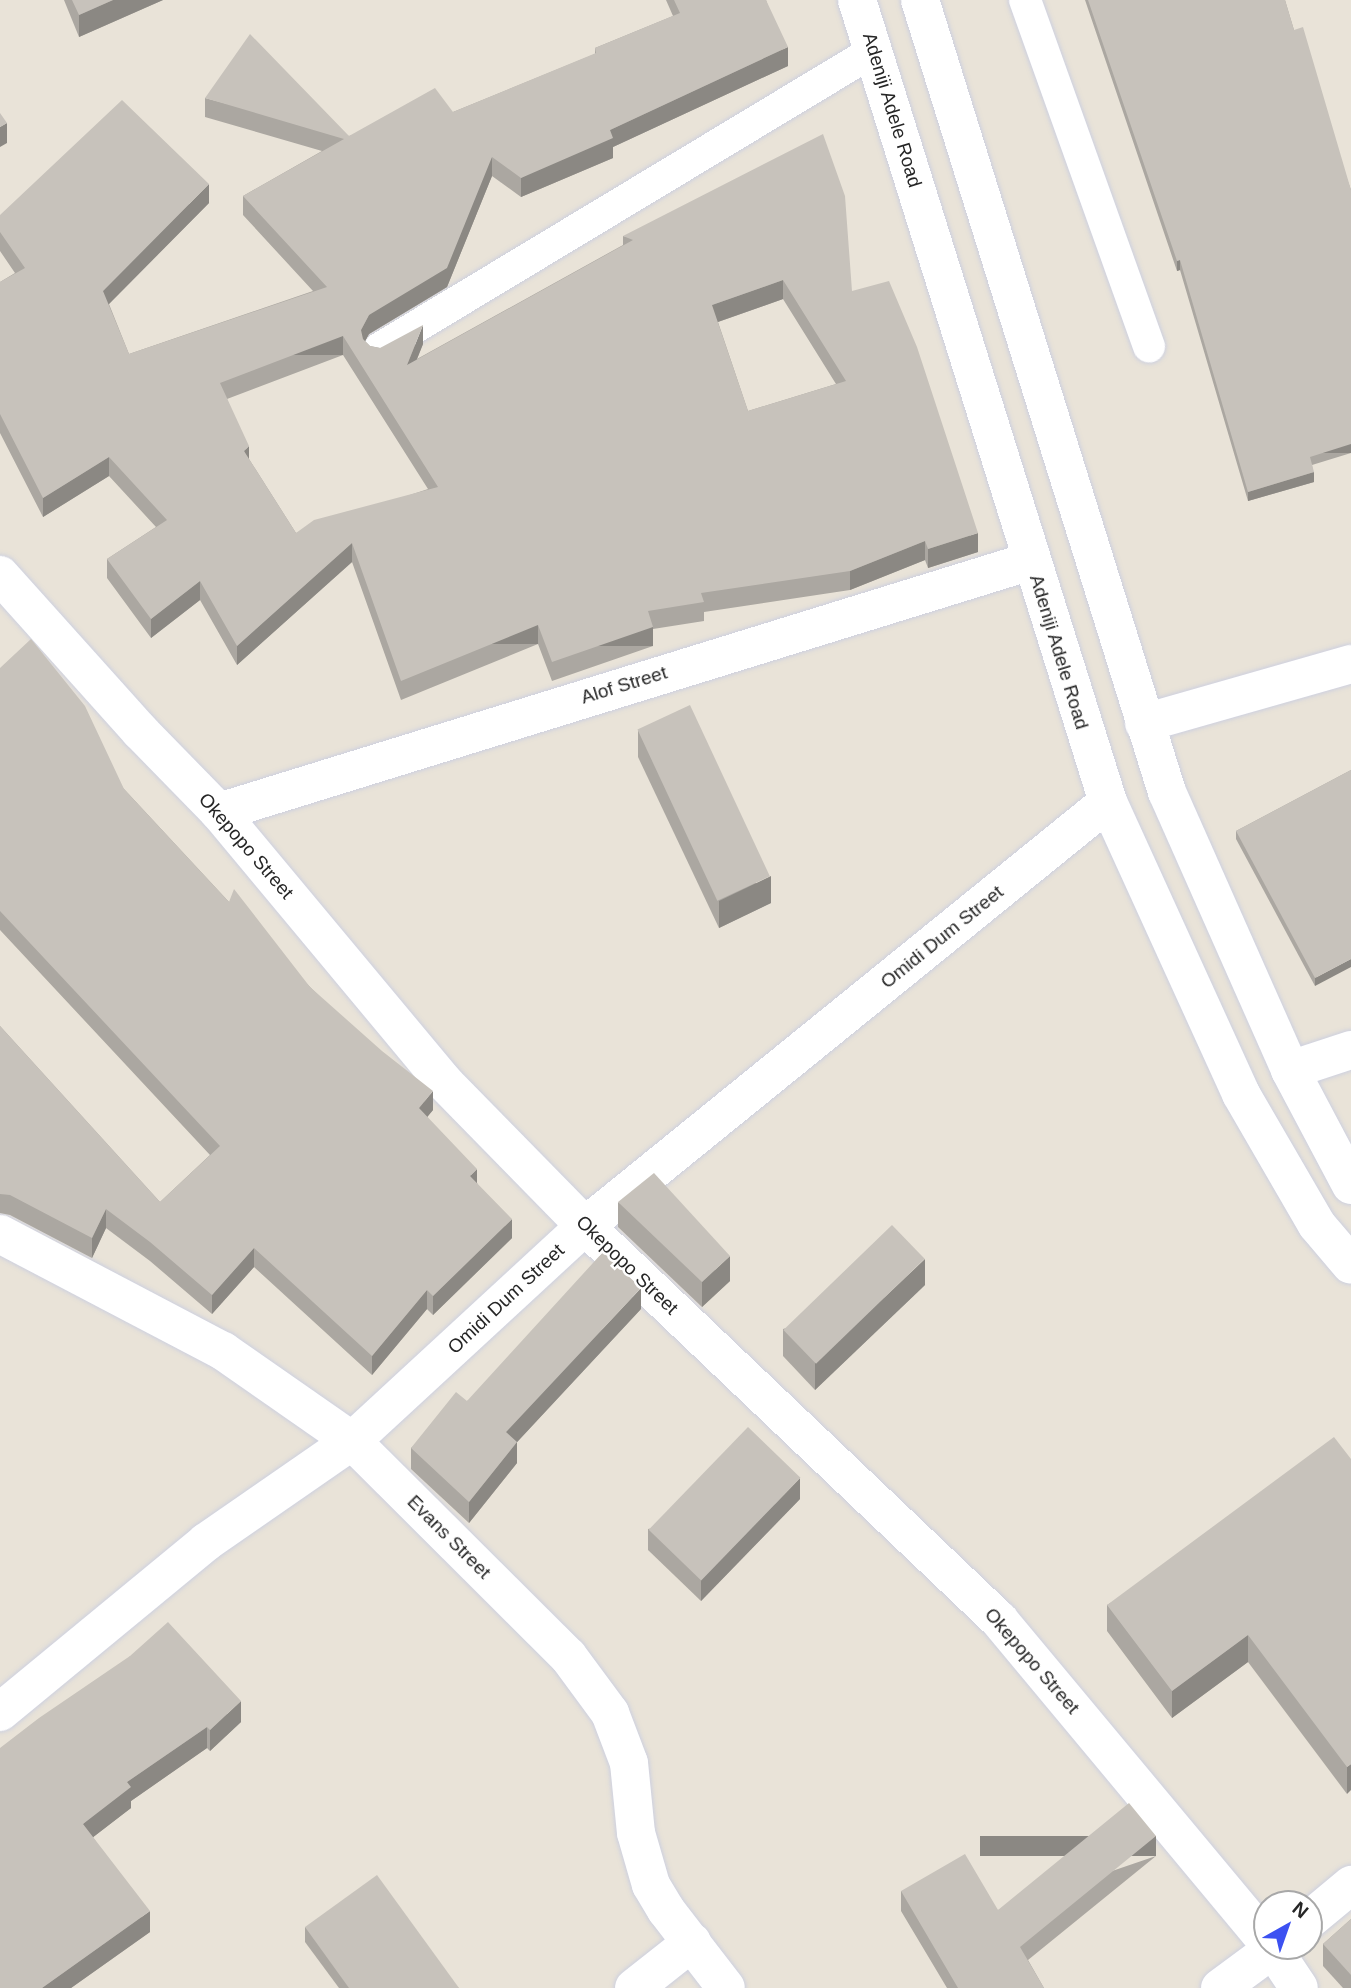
<!DOCTYPE html>
<html>
<head>
<meta charset="utf-8">
<style>
  body { margin:0 }
  #map { position:relative; width:1351px; height:1988px; overflow:hidden; background:#e9e3d8; font-family:Helvetica,sans-serif }
  div>[style] { position:absolute }
  [style*='--x'] { left:calc(var(--x)*1px); top:calc(var(--y)*1px); width:calc(var(--w)*1px); rotate:calc(var(--a)*1deg) }
  .roads { filter:drop-shadow(0 0 2px #cdd0df) drop-shadow(0 0 2px #cdd0df) }
  .service>* { height:32px; margin:-16px; padding:0 16px; transform-origin:16px; border-radius:16px; background:#fff }
  .minor>* { height:38px; margin:-19px; padding:0 19px; transform-origin:19px; border-radius:19px; background:#fff }
  .wall>* { inset:0; background:#aba7a1 }
  .shaded-wall>* { inset:0; background:#8b8883; transform-origin:0 0 }
  .building>* { inset:0; background:#c7c2bb; transform-origin:0 0 }
  span { translate:-50% -50%; white-space:nowrap; text-align:center; line-height:1.15; -webkit-text-stroke:5px #fff; paint-order:stroke }
  .street-label { font-size:19px; color:#262626 }
  .north { position:absolute; left:1253px; top:1890px; width:70px; height:70px; box-sizing:border-box; background:#fff; border:2px solid #a8a8a8; border-radius:50%; rotate:40deg; font-size:19px; font-weight:700; line-height:28px; text-align:center; color:#262626 }
  .north::after { content:''; display:block; margin:auto; width:24px; height:32px; background:#3c51f1; clip-path:polygon(50% 0,100% 100%,50% 72%,0 100%) }
</style>
</head>
<body>
<div id="map">
  <div class="roads">
    <div class="service">
      <div style="--x:1025;--y:0;--w:368;--a:70.3"></div>
      <div style="--x:379;--y:349;--w:579;--a:-31.08"></div>
    </div>
    <div class="minor">
      <div style="--x:857;--y:0;--w:840;--a:72.62"></div>
      <div style="--x:1108;--y:802;--w:321;--a:65.5"></div>
      <div style="--x:1241;--y:1094;--w:151;--a:59.9"></div>
      <div style="--x:1317;--y:1225;--w:52;--a:49.6"></div>
      <div style="--x:920;--y:0;--w:830;--a:72.68"></div>
      <div style="--x:1167;--y:792;--w:304;--a:66.1"></div>
      <div style="--x:1290;--y:1070;--w:130;--a:62.1"></div>
      <div style="--x:0;--y:575;--w:210;--a:48.1"></div>
      <div style="--x:140;--y:731;--w:113;--a:45.7"></div>
      <div style="--x:219;--y:812;--w:350;--a:50.2"></div>
      <div style="--x:443;--y:1081;--w:203;--a:45.6"></div>
      <div style="--x:585;--y:1226;--w:572;--a:43.58"></div>
      <div style="--x:999;--y:1620;--w:419;--a:50.2"></div>
      <div style="--x:1144;--y:723;--w:215;--a:-15.9"></div>
      <div style="--x:219;--y:812;--w:850;--a:-17.18"></div>
      <div style="--x:1290;--y:1070;--w:64;--a:-18.2"></div>
      <div style="--x:0;--y:1234;--w:252;--a:27.7"></div>
      <div style="--x:223;--y:1351;--w:157;--a:34.9"></div>
      <div style="--x:352;--y:1441;--w:305;--a:44.9"></div>
      <div style="--x:568;--y:1656;--w:71;--a:53.6"></div>
      <div style="--x:610;--y:1713;--w:53;--a:69.2"></div>
      <div style="--x:629;--y:1763;--w:70;--a:84.3"></div>
      <div style="--x:636;--y:1833;--w:54;--a:73.9"></div>
      <div style="--x:651;--y:1885;--w:29;--a:59"></div>
      <div style="--x:666;--y:1910;--w:98;--a:52.4"></div>
      <div style="--x:0;--y:1712;--w:267;--a:-39.5"></div>
      <div style="--x:206;--y:1542;--w:178;--a:-34.7"></div>
      <div style="--x:352;--y:1441;--w:317;--a:-42.7"></div>
      <div style="--x:585;--y:1226;--w:673;--a:-39.03"></div>
      <div style="--x:1309;--y:1920;--w:55;--a:-39.8"></div>
      <div style="--x:1271;--y:1946;--w:50;--a:56.3"></div>
      <div style="--x:634;--y:1988;--w:74;--a:-38.4"></div>
      <div style="--x:1220;--y:1988;--w:71;--a:-36.4"></div>
    </div>
  </div>
  <div class="wall">
    <div style="clip-path:polygon(64px 0,163px 0,79px 37px)"></div>
    <div style="clip-path:polygon(evenodd,666px 0,766px 0,788px 66px,613px 147px,613px 158px,521px 197px,492px 176px,447px 287px,369px 334px,365px 341px,370px 346px,380px 348px,423px 344px,417px 359px,623px 245px,623px 236px,852px 291px,978px 552px,928px 568px,925px 560px,850px 590px,704px 612px,704px 621px,653px 629px,653px 646px,552px 681px,538px 644px,401px 700px,352px 562px,237px 665px,200px 600px,151px 638px,107px 578px,107px 559px,156px 527px,109px 476px,43px 517px,0 433px,0 282px,15px 273px,0 251px,0 215px,209px 203px,109px 304px,129px 354px,313px 291px,243px 215px,243px 196px,322px 151px,205px 117px,205px 98px,349px 136px,453px 112px,595px 54px,595px 48px,673px 16px,666px 0,783px 299px,836px 384px,748px 411px,718px 322px,783px 299px,666px 0,343px 355px,428px 489px,296px 533px,249px 459px,227px 399px,343px 355px)"></div>
    <div style="clip-path:polygon(1085px 0,1285px 0,1294px 30px,1351px 190px,1351px 453px,1312px 465px,1314px 482px,1248px 501px,1180px 270px,1177px 271px)"></div>
    <div style="clip-path:polygon(0 668px,124px 789px,229px 902px,310px 987px,433px 1110px,427px 1117px,477px 1183px,512px 1238px,433px 1315px,427px 1309px,372px 1375px,254px 1267px,212px 1314px,150px 1261px,106px 1228px,92px 1258px,10px 1215px,0 1213px,0 1026px,160px 1202px,210px 1155px,0 930px)"></div>
    <div style="clip-path:polygon(638px 730px,771px 903px,719px 928px,638px 757px)"></div>
    <div style="clip-path:polygon(1351px 770px,1315px 986px,1236px 839px,1236px 831px)"></div>
    <div style="clip-path:polygon(618px 1202px,730px 1281px,702px 1307px,618px 1227px)"></div>
    <div style="clip-path:polygon(925px 1285px,815px 1390px,783px 1356px,783px 1329px)"></div>
    <div style="clip-path:polygon(641px 1309px,517px 1442px,517px 1463px,469px 1523px,411px 1469px,411px 1448px,467px 1401px)"></div>
    <div style="clip-path:polygon(1351px 1459px,1347px 1794px,1248px 1662px,1172px 1718px,1107px 1631px,1107px 1605px)"></div>
    <div style="clip-path:polygon(800px 1499px,701px 1601px,648px 1550px,648px 1529px)"></div>
    <div style="clip-path:polygon(130px 1656px,241px 1722px,210px 1751px,207px 1748px,131px 1801px,131px 1808px,93px 1837px,150px 1932px,71px 1988px,0 1988px)"></div>
    <div style="clip-path:polygon(1156px 1856px,1028px 1960px,1044px 1988px,947px 1988px,901px 1911px,901px 1891px,998px 1910px)"></div>
    <div style="clip-path:polygon(1351px 1919px,1351px 1988px,1343px 1988px,1323px 1966px,1323px 1944px)"></div>
    <div style="clip-path:polygon(305px 1927px,459px 1988px,339px 1988px,305px 1942px)"></div>
  </div>
  <div class="shaded-wall">
    <div style="clip-path:polygon(113px 0,163px 0,79px 37px,79px 15px)"></div>
    <div style="clip-path:polygon(788px 47px,788px 66px,613px 147px,613px 158px,521px 197px,521px 178px,610px 130px)"></div>
    <div style="clip-path:polygon(7px 123px,7px 143px,0 147px,0 127px)"></div>
    <div style="clip-path:polygon(492px 157px,492px 176px,447px 287px,369px 334px,361px 349px,361px 330px,369px 315px)"></div>
    <div style="clip-path:polygon(209px 184px,209px 203px,103px 310px,103px 291px)"></div>
    <div style="clip-path:polygon(1180px 260px,1180px 270px,1177px 271px,1177px 261px)"></div>
    <div style="clip-path:polygon(783px 280px,783px 299px,712px 324px,712px 305px)"></div>
    <div style="clip-path:polygon(423px 325px,423px 344px,407px 384px,407px 365px)"></div>
    <div style="left:343px;top:336px;width:19px;height:132px;rotate:90deg"></div>
    <div style="left:1351px;top:444px;width:9px;height:43px;rotate:90deg"></div>
    <div style="clip-path:polygon(249px 446px,249px 465px,244px 451px)"></div>
    <div style="clip-path:polygon(109px 457px,109px 476px,43px 517px,43px 498px)"></div>
    <div style="clip-path:polygon(1314px 472px,1314px 482px,1248px 501px,1248px 492px)"></div>
    <div style="clip-path:polygon(978px 533px,978px 552px,928px 568px,928px 549px)"></div>
    <div style="clip-path:polygon(925px 541px,925px 560px,850px 590px,850px 571px)"></div>
    <div style="clip-path:polygon(352px 543px,352px 562px,237px 665px,237px 646px)"></div>
    <div style="clip-path:polygon(200px 581px,200px 600px,151px 638px,151px 619px)"></div>
    <div style="left:538px;top:625px;width:19px;height:148px;rotate:90deg"></div>
    <div style="left:653px;top:627px;width:19px;height:107px;rotate:90deg"></div>
    <div style="clip-path:polygon(771px 876px,771px 903px,719px 928px,719px 901px)"></div>
    <div style="clip-path:polygon(1351px 959px,1351px 967px,1315px 986px,1315px 978px)"></div>
    <div style="clip-path:polygon(433px 1091px,433px 1110px,419px 1127px,419px 1108px)"></div>
    <div style="clip-path:polygon(477px 1169px,477px 1188px,470px 1176px)"></div>
    <div style="clip-path:polygon(106px 1209px,106px 1228px,92px 1258px,92px 1238px)"></div>
    <div style="clip-path:polygon(512px 1219px,512px 1238px,433px 1315px,433px 1296px)"></div>
    <div style="clip-path:polygon(254px 1248px,254px 1267px,212px 1314px,212px 1295px)"></div>
    <div style="clip-path:polygon(730px 1256px,730px 1281px,702px 1307px,702px 1282px)"></div>
    <div style="clip-path:polygon(925px 1259px,925px 1285px,815px 1390px,815px 1363px)"></div>
    <div style="clip-path:polygon(641px 1288px,641px 1309px,506px 1454px,506px 1432px)"></div>
    <div style="clip-path:polygon(427px 1290px,427px 1309px,372px 1375px,372px 1356px)"></div>
    <div style="clip-path:polygon(517px 1442px,517px 1463px,469px 1523px,469px 1502px)"></div>
    <div style="clip-path:polygon(800px 1478px,800px 1499px,701px 1601px,701px 1580px)"></div>
    <div style="clip-path:polygon(1248px 1635px,1248px 1662px,1172px 1718px,1172px 1691px)"></div>
    <div style="clip-path:polygon(241px 1701px,241px 1722px,210px 1751px,210px 1730px)"></div>
    <div style="clip-path:polygon(207px 1727px,207px 1748px,131px 1801px,131px 1808px,83px 1845px,83px 1824px,127px 1782px)"></div>
    <div style="clip-path:polygon(1351px 1764px,1351px 1790px,1347px 1794px,1347px 1767px)"></div>
    <div style="left:1156px;top:1836px;width:20px;height:176px;rotate:90deg"></div>
    <div style="clip-path:polygon(150px 1911px,150px 1932px,71px 1988px,42px 1988px)"></div>
  </div>
  <div class="building">
    <div style="clip-path:polygon(72px 0,113px 0,79px 15px)"></div>
    <div style="clip-path:polygon(evenodd,674px 0,766px 0,788px 47px,610px 130px,613px 138px,521px 178px,492px 157px,447px 268px,369px 315px,361px 330px,363px 339px,370px 346px,380px 348px,423px 325px,407px 365px,633px 240px,623px 236px,823px 134px,845px 196px,852px 291px,889px 281px,917px 347px,978px 533px,928px 549px,925px 541px,850px 571px,701px 593px,704px 602px,648px 611px,653px 627px,552px 662px,538px 625px,401px 681px,352px 543px,237px 646px,200px 581px,151px 619px,107px 559px,167px 520px,109px 457px,43px 498px,0 414px,0 282px,25px 268px,0 232px,0 215px,122px 100px,209px 184px,103px 291px,129px 354px,327px 287px,243px 196px,344px 139px,205px 98px,250px 34px,349px 136px,435px 88px,453px 112px,596px 53px,595px 48px,680px 13px,674px 0,783px 280px,846px 381px,748px 411px,712px 305px,783px 280px,674px 0,343px 336px,438px 487px,314px 520px,296px 533px,244px 451px,249px 446px,220px 383px,343px 336px)"></div>
    <div style="clip-path:polygon(1088px 0,1285px 0,1294px 30px,1303px 27px,1351px 190px,1351px 444px,1310px 457px,1314px 472px,1248px 492px,1180px 260px,1177px 261px)"></div>
    <div style="clip-path:polygon(0 113px,7px 123px,0 127px)"></div>
    <div style="clip-path:polygon(31px 639px,85px 706px,124px 789px,229px 902px,234px 889px,310px 987px,382px 1051px,433px 1091px,419px 1108px,477px 1169px,470px 1176px,512px 1219px,433px 1296px,427px 1290px,372px 1356px,254px 1248px,212px 1295px,150px 1242px,106px 1209px,92px 1238px,10px 1195px,0 1194px,0 1026px,160px 1202px,220px 1146px,0 911px,0 668px)"></div>
    <div style="left:690px;top:705px;width:189px;height:58px;rotate:65deg"></div>
    <div style="clip-path:polygon(1351px 770px,1351px 959px,1315px 978px,1236px 831px)"></div>
    <div style="clip-path:polygon(654px 1173px,730px 1256px,702px 1282px,618px 1202px)"></div>
    <div style="left:892px;top:1225px;width:47px;height:151px;rotate:46deg"></div>
    <div style="clip-path:polygon(603px 1252px,641px 1288px,506px 1432px,517px 1442px,469px 1502px,411px 1448px,456px 1392px,467px 1401px)"></div>
    <div style="left:748px;top:1427px;width:73px;height:143px;rotate:44deg"></div>
    <div style="clip-path:polygon(1334px 1437px,1351px 1459px,1351px 1764px,1347px 1767px,1248px 1635px,1172px 1691px,1107px 1605px)"></div>
    <div style="clip-path:polygon(168px 1622px,241px 1701px,210px 1730px,207px 1727px,127px 1782px,131px 1787px,83px 1824px,150px 1911px,42px 1988px,0 1988px,0 1748px,39px 1718px,130px 1656px)"></div>
    <div style="clip-path:polygon(1129px 1803px,1156px 1836px,1020px 1947px,1044px 1988px,958px 1988px,901px 1891px,965px 1854px,998px 1910px)"></div>
    <div style="clip-path:polygon(377px 1875px,459px 1988px,349px 1988px,305px 1927px)"></div>
    <div style="clip-path:polygon(1351px 1919px,1351px 1975px,1323px 1944px)"></div>
  </div>
  <div class="street-label">
    <span style="left:892px;top:110px;rotate:73deg">Adeniji Adele Road</span>
    <span style="left:1059px;top:652px;rotate:73deg">Adeniji Adele Road</span>
    <span style="left:624px;top:685px;rotate:-17deg">Alof Street</span>
    <span style="left:246px;top:846px;rotate:49deg">Okepopo Street</span>
    <span style="left:942px;top:937px;rotate:-39deg">Omidi Dum Street</span>
    <span style="left:627px;top:1265px;rotate:44deg">Okepopo Street</span>
    <span style="left:506px;top:1299px;rotate:-43deg">Omidi Dum Street</span>
    <span style="left:449px;top:1537px;rotate:45deg">Evans Street</span>
    <span style="left:1032px;top:1661px;rotate:49deg">Okepopo Street</span>
  </div>
  <div class="north">N</div>
</div>
</body>
</html>
